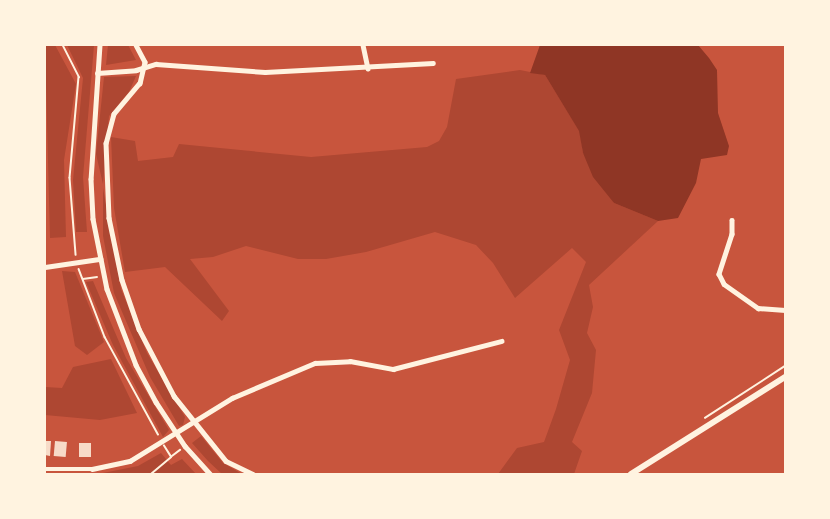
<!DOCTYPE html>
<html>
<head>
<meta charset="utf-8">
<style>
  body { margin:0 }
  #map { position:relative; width:830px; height:519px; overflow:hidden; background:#c8553d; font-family:Helvetica,sans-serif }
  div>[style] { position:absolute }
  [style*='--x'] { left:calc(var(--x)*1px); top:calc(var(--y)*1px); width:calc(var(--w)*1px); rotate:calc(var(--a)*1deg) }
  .green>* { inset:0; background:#ae4732 }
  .water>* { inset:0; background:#8f3625 }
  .building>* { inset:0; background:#f7dbc8; transform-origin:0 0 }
  .path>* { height:1.5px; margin:-0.75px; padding:0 0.75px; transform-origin:0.75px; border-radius:0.75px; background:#fff3e0 }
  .minor>* { height:4.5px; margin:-2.25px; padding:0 2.25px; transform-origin:2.25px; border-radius:2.25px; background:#fff3e0 }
  .tertiary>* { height:6px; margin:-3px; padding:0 3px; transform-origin:3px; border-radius:3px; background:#fff3e0 }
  span { translate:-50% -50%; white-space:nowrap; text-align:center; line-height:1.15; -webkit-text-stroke:4.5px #fff3e0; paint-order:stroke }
  .frame { position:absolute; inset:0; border:46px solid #fff3e0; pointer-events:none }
</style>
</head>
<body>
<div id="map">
  <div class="green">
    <div style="clip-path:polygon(45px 45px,55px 45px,76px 84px,64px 160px,66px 237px,50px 238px)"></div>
    <div style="clip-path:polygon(67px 45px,94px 45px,83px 177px,87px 232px,76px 232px,73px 180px,83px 78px)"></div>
    <div style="clip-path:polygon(108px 45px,128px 45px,136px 60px,106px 65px)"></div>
    <div style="clip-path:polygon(520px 70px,545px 75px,580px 132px,583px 153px,614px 203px,658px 221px,589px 285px,593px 307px,587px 333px,596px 350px,592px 393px,572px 442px,582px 451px,574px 474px,498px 474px,517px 448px,544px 442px,556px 409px,570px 360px,559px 330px,586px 262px,572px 248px,515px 298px,493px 263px,476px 245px,435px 232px,366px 252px,326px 259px,298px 259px,246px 246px,213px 257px,190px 259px,229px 311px,222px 321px,165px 267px,125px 272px,114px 208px,111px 137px,135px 141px,138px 161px,173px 157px,179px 144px,311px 157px,427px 147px,439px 141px,447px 127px,456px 79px)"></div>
    <div style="clip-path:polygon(136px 76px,129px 92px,109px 116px,103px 184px,96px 154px,104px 77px)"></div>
    <div style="clip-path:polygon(103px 188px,121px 289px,147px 353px,185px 417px,183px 425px,179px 426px,150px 377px,114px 293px,103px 236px)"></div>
    <div style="clip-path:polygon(62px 271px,75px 272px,104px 342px,87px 355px,75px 346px)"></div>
    <div style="clip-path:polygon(93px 281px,126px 358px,169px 430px,163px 437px,113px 345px,86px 282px)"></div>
    <div style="clip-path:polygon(111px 359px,137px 413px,100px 420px,45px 415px,45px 387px,62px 388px,73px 367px)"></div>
    <div style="clip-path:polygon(201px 436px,223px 463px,242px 474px,222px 474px,208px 461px,192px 443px)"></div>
    <div style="clip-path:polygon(161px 453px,171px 465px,182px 459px,196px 474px,98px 474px,138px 466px)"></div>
  </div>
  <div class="water">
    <div style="clip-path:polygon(540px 45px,698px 45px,709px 58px,717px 70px,718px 113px,729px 146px,727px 155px,701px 159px,696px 183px,678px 218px,658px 221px,614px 203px,593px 177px,583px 153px,579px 131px,545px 75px,530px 73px)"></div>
  </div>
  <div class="building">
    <div style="clip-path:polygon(45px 441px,51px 441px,50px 456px,45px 455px)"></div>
    <div style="left:55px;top:441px;width:12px;height:15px;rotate:5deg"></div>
    <div style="left:79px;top:443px;width:12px;height:14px"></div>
  </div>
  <div class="path">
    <div style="--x:63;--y:45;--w:36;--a:63"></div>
    <div style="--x:79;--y:77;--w:101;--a:95.1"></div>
    <div style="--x:70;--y:178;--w:77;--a:85.5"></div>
    <div style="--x:79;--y:269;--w:73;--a:69.1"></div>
    <div style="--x:105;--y:337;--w:111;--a:61.3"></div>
    <div style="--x:83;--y:279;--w:14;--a:-8"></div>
    <div style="--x:705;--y:418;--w:95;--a:-33"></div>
    <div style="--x:172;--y:456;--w:10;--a:-37"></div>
    <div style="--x:151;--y:474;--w:26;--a:-40"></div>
    <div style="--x:171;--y:457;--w:13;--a:-122"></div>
  </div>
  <div class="minor">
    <div style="--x:100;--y:45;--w:134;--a:93.8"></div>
    <div style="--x:91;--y:179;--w:40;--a:87.1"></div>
    <div style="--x:93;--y:219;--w:71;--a:78.7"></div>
    <div style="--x:107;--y:289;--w:81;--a:69.1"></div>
    <div style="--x:136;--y:365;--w:42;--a:61.6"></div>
    <div style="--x:156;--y:402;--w:53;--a:56.6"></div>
    <div style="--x:185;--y:446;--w:38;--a:48"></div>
    <div style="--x:136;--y:45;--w:19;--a:62"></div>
    <div style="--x:145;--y:62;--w:22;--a:103"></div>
    <div style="--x:140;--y:83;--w:40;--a:130"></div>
    <div style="--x:114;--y:114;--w:30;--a:105"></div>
    <div style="--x:106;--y:143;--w:75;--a:87.7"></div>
    <div style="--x:109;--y:218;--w:63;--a:78.2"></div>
    <div style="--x:122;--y:280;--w:52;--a:70.9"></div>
    <div style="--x:139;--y:329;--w:76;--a:62.4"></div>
    <div style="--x:174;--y:396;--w:83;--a:51.3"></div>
    <div style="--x:226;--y:461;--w:30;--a:26"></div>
    <div style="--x:363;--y:45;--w:24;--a:78"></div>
    <div style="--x:97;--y:73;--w:39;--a:-4"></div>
    <div style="--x:136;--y:70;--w:21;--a:-17"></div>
    <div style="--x:156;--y:64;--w:109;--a:4.2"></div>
    <div style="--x:265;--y:72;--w:168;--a:-3.1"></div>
    <div style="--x:732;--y:220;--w:14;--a:90"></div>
    <div style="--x:732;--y:234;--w:42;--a:108"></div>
    <div style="--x:719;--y:274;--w:11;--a:63"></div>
    <div style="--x:724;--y:284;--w:42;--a:35.2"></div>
    <div style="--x:758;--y:308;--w:27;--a:4"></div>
    <div style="--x:45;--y:267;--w:56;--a:-8.3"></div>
    <div style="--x:45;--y:469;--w:47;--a:0"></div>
    <div style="--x:92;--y:469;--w:39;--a:-12"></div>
    <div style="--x:130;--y:461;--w:120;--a:-31.7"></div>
    <div style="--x:232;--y:398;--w:90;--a:-22.9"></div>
    <div style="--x:315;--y:363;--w:35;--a:-3"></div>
    <div style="--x:350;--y:361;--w:44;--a:10.5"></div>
    <div style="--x:393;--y:369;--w:112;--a:-14.5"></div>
  </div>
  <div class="tertiary">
    <div style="--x:631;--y:474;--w:182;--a:-32.2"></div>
  </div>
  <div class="frame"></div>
</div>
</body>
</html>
